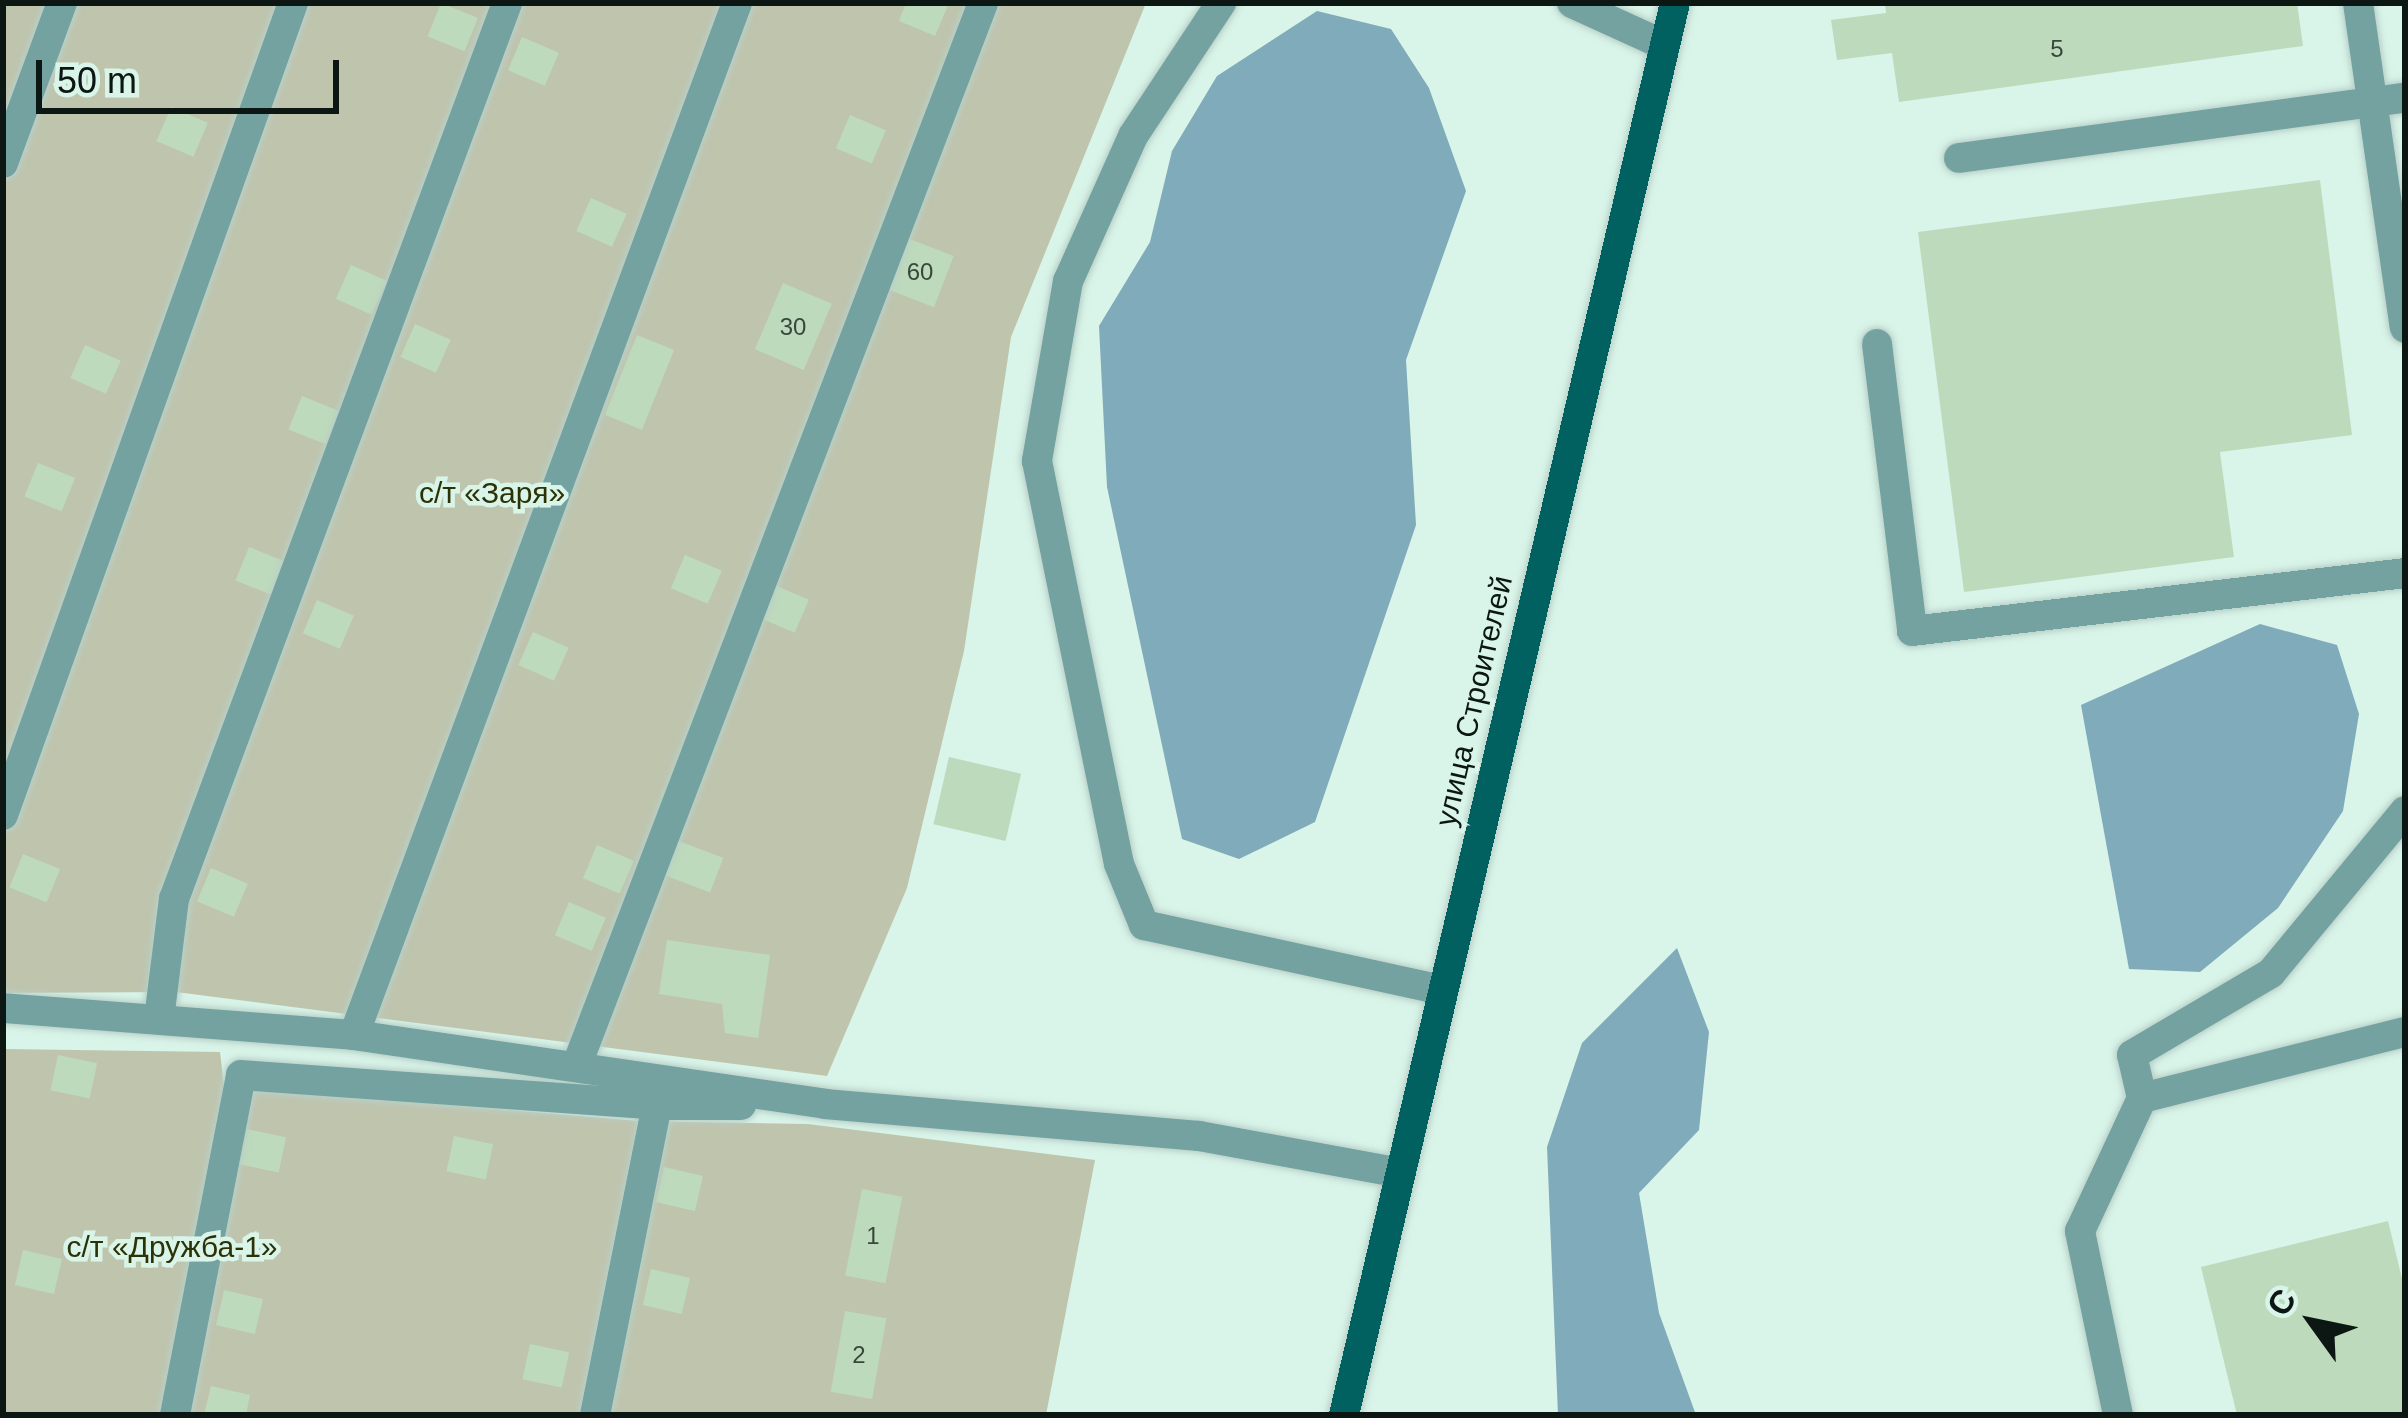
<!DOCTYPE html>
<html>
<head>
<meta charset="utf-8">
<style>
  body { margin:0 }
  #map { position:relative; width:2408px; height:1418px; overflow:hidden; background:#d9f4e9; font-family:Helvetica,sans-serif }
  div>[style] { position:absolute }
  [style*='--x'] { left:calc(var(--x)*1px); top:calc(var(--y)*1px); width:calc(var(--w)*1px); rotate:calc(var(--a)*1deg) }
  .green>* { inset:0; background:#bfc4ad }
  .water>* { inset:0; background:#80abba }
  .building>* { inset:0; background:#bedabc; transform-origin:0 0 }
  .roads { filter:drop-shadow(0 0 3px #b8d0c7) drop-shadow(0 0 3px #b8d0c7) }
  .minor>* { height:30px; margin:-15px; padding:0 15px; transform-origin:15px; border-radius:15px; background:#73a2a1 }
  .major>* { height:30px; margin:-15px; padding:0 15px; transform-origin:15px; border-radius:15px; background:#016060 }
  span { translate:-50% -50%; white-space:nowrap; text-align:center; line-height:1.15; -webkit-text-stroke:9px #d9f4e9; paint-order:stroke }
  .number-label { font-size:24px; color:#38473c }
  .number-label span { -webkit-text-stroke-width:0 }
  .park-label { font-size:30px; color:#2c3206 }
  .street-label { font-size:30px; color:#0c1612 }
  .frame { position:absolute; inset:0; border:6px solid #0c1612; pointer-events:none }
  .north { position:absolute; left:2252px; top:1262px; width:120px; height:120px; -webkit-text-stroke:9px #d9f4e9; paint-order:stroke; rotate:303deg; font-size:33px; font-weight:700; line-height:48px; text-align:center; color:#0c1612 }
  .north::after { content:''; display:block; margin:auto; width:42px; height:54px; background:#0c1612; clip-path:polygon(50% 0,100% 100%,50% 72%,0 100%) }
  .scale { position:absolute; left:36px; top:60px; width:303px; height:54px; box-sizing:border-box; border:6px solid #0c1612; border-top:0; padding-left:15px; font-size:36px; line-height:42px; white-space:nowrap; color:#0c1612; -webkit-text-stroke:9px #d9f4e9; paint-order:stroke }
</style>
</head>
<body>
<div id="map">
  <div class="green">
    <div style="clip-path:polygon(3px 3px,1146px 3px,1011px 337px,964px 651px,907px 888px,827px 1076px,176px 992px,3px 993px)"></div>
    <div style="clip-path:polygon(3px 1049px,220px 1052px,224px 1086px,639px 1121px,808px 1124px,1095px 1160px,1046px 1415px,3px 1415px)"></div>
  </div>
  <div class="water">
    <div style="clip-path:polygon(1317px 11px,1391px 29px,1429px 88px,1466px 191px,1406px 360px,1416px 525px,1315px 822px,1239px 859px,1182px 839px,1107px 487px,1099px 326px,1150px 242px,1172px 151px,1217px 76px)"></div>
    <div style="clip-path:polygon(2260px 624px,2337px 645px,2359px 714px,2343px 811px,2278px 908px,2200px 972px,2129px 969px,2081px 705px)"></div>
    <div style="clip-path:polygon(1677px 948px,1709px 1032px,1699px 1130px,1639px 1193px,1659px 1313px,1696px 1415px,1558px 1415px,1547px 1147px,1582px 1043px)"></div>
  </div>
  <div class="building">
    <div style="left:441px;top:3px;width:40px;height:36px;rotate:22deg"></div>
    <div style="clip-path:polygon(906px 3px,949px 3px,935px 36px,899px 21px)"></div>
    <div style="clip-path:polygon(1885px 3px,2297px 3px,2303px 46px,1899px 102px,1892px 53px,1837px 60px,1831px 20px,1886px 13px)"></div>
    <div style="left:522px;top:37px;width:40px;height:36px;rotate:23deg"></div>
    <div style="left:171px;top:107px;width:40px;height:37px;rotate:23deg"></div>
    <div style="left:850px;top:115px;width:39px;height:36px;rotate:23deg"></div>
    <div style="clip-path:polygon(2320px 180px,2352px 435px,2220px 452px,2234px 557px,1964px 592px,1918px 232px)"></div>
    <div style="left:591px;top:198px;width:39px;height:36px;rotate:24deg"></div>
    <div style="left:907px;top:238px;width:50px;height:55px;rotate:21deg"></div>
    <div style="left:351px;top:265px;width:39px;height:37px;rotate:24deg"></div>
    <div style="left:783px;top:283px;width:53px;height:72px;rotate:23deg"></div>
    <div style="left:415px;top:324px;width:39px;height:36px;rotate:24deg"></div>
    <div style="left:637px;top:335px;width:40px;height:86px;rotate:22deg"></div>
    <div style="left:85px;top:345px;width:39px;height:36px;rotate:24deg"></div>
    <div style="left:302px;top:396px;width:40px;height:36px;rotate:22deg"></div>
    <div style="left:38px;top:463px;width:40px;height:36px;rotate:22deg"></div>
    <div style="left:249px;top:547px;width:40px;height:36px;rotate:22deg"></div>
    <div style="left:685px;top:555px;width:40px;height:36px;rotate:23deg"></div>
    <div style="left:772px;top:584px;width:40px;height:36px;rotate:23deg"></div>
    <div style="left:317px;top:600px;width:40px;height:36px;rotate:23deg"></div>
    <div style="left:533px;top:632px;width:39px;height:36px;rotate:24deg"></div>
    <div style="left:949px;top:757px;width:74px;height:69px;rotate:13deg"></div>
    <div style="left:671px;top:838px;width:56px;height:37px;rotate:21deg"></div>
    <div style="left:597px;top:845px;width:40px;height:36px;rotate:23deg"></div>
    <div style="left:23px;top:854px;width:40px;height:36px;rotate:22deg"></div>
    <div style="left:211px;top:868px;width:40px;height:36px;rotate:23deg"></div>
    <div style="left:569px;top:902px;width:40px;height:36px;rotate:23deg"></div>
    <div style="clip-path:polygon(667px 940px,770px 955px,758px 1038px,725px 1033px,722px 1004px,659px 994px)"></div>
    <div style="left:58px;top:1055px;width:40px;height:36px;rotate:12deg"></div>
    <div style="left:247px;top:1129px;width:40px;height:36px;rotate:12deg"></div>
    <div style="left:454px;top:1136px;width:40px;height:36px;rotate:12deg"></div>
    <div style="left:664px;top:1167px;width:40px;height:36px;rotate:13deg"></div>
    <div style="left:862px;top:1189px;width:41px;height:88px;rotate:11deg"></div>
    <div style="clip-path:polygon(2388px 1221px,2405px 1291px,2405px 1415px,2237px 1415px,2201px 1267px)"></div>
    <div style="left:23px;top:1250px;width:40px;height:36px;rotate:13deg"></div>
    <div style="left:651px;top:1269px;width:40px;height:37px;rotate:13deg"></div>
    <div style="left:224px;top:1290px;width:40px;height:36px;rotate:13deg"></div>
    <div style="left:845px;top:1311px;width:42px;height:82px;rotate:10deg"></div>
    <div style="left:530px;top:1344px;width:40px;height:36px;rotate:12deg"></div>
    <div style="clip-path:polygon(211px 1386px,250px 1395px,246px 1415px,204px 1415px)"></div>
  </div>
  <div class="roads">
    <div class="minor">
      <div style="--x:1221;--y:3;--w:159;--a:123.5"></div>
      <div style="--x:1133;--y:136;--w:159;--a:114.1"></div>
      <div style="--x:1068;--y:281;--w:183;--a:99.8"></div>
      <div style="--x:1037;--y:461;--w:411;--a:78.5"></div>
      <div style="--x:1119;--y:864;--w:66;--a:67.7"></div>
      <div style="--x:1144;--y:925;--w:306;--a:12.3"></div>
      <div style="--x:1572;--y:3;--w:101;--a:24.5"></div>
      <div style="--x:2358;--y:3;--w:328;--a:81.8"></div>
      <div style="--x:1959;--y:158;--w:450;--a:-7.7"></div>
      <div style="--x:3;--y:163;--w:171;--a:-69.8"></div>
      <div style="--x:1877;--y:344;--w:289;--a:83"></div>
      <div style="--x:1912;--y:631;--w:496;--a:-6.7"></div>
      <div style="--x:3;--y:815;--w:862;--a:-70.35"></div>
      <div style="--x:3;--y:1008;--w:352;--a:4.4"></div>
      <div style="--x:354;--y:1035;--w:476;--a:8.3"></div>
      <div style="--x:825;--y:1104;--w:375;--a:4.9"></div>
      <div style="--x:1199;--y:1136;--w:204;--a:10.4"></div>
      <div style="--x:159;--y:1019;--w:121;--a:-82.9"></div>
      <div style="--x:174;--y:899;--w:956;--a:-69.61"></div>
      <div style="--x:354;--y:1035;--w:1101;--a:-69.64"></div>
      <div style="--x:578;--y:1062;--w:1134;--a:-69.07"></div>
      <div style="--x:2142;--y:1098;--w:44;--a:-103.1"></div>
      <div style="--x:2132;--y:1055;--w:161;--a:-30.5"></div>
      <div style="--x:2271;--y:973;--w:210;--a:-50.4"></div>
      <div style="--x:175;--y:1415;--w:346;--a:-79"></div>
      <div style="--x:241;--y:1075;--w:417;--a:4.1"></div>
      <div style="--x:595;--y:1415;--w:316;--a:-78.7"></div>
      <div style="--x:657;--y:1105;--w:84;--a:0"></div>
      <div style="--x:2118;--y:1415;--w:188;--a:-101.7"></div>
      <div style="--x:2080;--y:1231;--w:147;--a:-65"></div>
      <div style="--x:2142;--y:1098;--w:271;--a:-14.1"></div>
    </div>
    <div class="major">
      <div style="--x:1344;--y:1415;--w:1450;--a:-76.81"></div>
    </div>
  </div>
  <div class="number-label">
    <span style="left:2057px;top:49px">5</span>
    <span style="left:920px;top:272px">60</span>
    <span style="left:793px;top:327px">30</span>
    <span style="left:873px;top:1236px">1</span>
    <span style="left:859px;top:1355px">2</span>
  </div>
  <div class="park-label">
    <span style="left:492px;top:493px">с/т «Заря»</span>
    <span style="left:172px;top:1247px">с/т «Дружба-1»</span>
  </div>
  <div class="street-label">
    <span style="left:1474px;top:701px;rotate:-77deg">улица Строителей</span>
  </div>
  <div class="frame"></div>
  <div class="north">С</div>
  <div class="scale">50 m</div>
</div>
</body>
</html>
